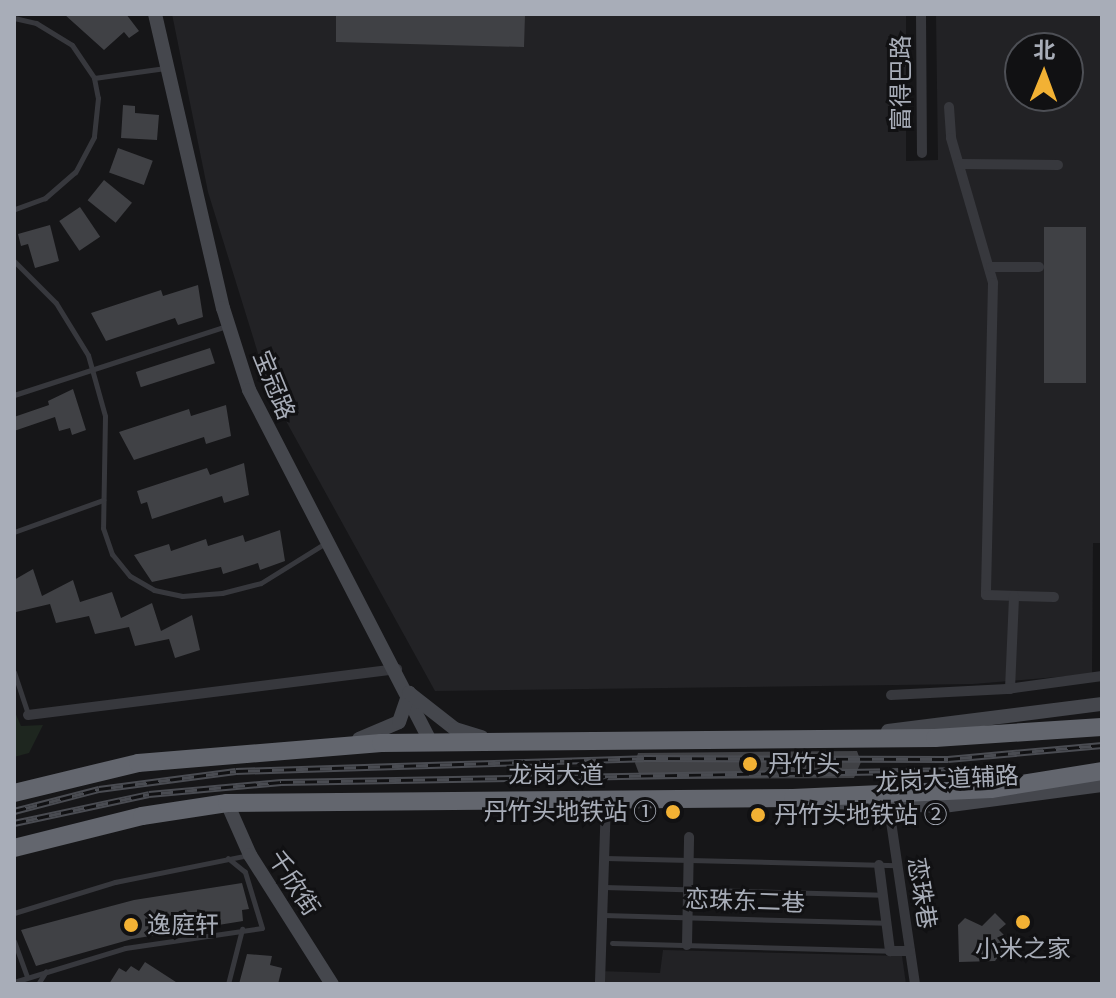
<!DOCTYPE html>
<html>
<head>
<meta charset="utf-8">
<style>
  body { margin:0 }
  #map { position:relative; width:1116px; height:998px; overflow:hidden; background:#161618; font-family:Ubuntu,"Noto Sans SC",sans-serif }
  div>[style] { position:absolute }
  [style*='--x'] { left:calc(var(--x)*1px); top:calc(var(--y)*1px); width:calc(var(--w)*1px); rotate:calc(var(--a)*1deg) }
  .built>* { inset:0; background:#222225 }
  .green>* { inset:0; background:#1e261f }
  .building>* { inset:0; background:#404145; transform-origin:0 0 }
  .lane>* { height:5px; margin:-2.5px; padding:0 2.5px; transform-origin:2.5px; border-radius:2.5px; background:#37383d }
  .street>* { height:10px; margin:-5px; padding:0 5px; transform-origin:5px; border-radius:5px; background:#37383d }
  .secondary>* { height:14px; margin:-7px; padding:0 7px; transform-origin:7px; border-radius:7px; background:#45474d }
  .highway>* { height:18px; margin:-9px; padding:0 9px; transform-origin:9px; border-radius:9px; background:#63666e }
  .rail>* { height:7px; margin-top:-3.5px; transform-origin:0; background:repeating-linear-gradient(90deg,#111113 0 12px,#4a4c52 0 24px); box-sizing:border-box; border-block:2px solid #4a4c52 }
  .dots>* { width:22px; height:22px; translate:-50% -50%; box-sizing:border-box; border:4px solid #111113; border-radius:50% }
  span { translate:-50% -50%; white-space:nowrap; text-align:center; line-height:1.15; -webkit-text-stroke:6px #111113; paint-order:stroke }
  .street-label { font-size:24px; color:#a8adb8 }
  .poi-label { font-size:24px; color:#a8adb8 }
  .left { translate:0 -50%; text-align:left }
  .right { translate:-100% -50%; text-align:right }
  .frame { position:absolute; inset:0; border:16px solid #a8adb8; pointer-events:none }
  .north { position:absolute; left:1004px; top:32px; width:80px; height:80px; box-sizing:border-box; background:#111113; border:2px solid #4d4f55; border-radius:50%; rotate:1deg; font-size:22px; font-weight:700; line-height:32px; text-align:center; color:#a8adb8 }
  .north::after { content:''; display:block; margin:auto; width:28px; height:36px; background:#f2b134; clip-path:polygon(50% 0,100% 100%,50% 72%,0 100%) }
</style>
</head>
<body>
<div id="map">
  <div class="built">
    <div style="clip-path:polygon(evenodd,172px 14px,906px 14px,906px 161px,938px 160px,936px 14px,1102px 14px,1102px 543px,1093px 543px,1092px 674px,973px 684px,435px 691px,270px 392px,208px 192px,172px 14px,1020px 48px,1068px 48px,1068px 96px,1020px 96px,1020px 48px)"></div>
    <div style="clip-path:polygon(663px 950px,902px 956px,906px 984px,597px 984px,598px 971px,660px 973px)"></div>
  </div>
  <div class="green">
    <div style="clip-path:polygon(14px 710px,21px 726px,43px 725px,29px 753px,14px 757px)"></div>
  </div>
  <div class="building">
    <div style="clip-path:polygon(64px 14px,126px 14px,139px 31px,129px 38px,124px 32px,104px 50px)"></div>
    <div style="clip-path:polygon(336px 14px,525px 14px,524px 47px,336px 42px)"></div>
    <div style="clip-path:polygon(123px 105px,135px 106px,135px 113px,159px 115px,157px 140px,121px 138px)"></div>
    <div style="left:118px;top:148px;width:37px;height:26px;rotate:20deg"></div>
    <div style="left:104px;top:180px;width:36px;height:26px;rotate:39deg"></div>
    <div style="left:80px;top:207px;width:36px;height:25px;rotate:56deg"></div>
    <div style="clip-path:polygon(50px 225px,59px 261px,35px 268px,28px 244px,21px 246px,18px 234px)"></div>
    <div style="left:1044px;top:227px;width:42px;height:156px"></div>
    <div style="clip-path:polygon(198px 285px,203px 317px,178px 325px,175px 318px,106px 341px,91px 313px,161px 290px,163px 296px)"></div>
    <div style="left:210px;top:348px;width:16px;height:78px;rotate:72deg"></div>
    <div style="clip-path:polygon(73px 389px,86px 430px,72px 435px,70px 428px,59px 431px,55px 417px,14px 431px,14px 417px,49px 405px,48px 401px)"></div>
    <div style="clip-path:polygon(226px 405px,231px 436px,206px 444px,204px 437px,134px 460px,119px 432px,189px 409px,191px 416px)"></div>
    <div style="clip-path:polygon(244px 463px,249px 495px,224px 503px,222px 496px,152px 519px,147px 502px,141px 504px,137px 491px,207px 468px,210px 475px)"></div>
    <div style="clip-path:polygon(280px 530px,285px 561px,260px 570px,258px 563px,223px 574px,221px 567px,152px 582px,134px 555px,169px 544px,171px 551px,206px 539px,208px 546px,243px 535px,245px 542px)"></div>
    <div style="clip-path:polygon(33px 569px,42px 596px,73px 580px,80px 602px,112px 592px,121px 618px,152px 603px,161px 631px,192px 615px,200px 650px,175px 658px,169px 639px,135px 646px,129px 627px,95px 634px,89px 616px,56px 623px,50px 604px,16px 612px,14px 580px)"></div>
    <div style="clip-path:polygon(857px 751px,861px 762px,854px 778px,641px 779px,635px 763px,638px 753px)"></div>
    <div style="clip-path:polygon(242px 883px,249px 909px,242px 910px,243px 921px,132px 939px,36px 966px,21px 930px,134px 900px)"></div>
    <div style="clip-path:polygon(995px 913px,1006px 924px,999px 930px,1010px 941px,995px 961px,959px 962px,958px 925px,965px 918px,982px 926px)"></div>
    <div style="clip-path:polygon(247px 954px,272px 956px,270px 965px,282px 968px,278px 984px,239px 984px)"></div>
    <div style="clip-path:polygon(145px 962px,179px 984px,109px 984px,119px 968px,126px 972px,131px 966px,139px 971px)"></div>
  </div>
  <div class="lane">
    <div style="--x:14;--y:18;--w:23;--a:13"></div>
    <div style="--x:36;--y:23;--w:42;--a:31.4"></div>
    <div style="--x:72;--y:45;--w:40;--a:56"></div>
    <div style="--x:94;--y:78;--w:20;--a:79"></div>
    <div style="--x:98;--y:98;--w:39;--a:96"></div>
    <div style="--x:94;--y:137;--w:40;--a:118"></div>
    <div style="--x:75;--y:172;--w:40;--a:139"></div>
    <div style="--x:45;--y:198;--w:33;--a:160"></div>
    <div style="--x:94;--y:78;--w:72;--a:-8"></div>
    <div style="--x:14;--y:261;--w:59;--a:45"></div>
    <div style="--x:56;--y:303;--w:61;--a:58.4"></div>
    <div style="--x:88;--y:355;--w:63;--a:74.4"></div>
    <div style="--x:105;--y:416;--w:112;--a:91"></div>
    <div style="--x:103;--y:528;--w:28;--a:71"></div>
    <div style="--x:112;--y:554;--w:28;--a:51"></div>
    <div style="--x:130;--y:576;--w:28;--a:30"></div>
    <div style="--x:154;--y:590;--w:29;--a:12"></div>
    <div style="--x:182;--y:596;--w:40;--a:-4.3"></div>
    <div style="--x:222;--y:593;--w:40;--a:-14.4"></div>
    <div style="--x:261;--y:583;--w:78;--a:-31.8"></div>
    <div style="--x:14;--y:395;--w:223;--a:-18"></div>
    <div style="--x:14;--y:532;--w:95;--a:-19.8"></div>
    <div style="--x:14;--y:672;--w:44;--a:71.6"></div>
    <div style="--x:605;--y:858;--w:292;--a:1.4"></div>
    <div style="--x:604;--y:887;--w:278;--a:1.6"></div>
    <div style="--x:14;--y:913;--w:106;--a:-17.1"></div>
    <div style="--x:115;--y:882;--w:137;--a:-11.4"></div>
    <div style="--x:603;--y:915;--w:282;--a:1.6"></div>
    <div style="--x:14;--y:941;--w:37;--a:70"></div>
    <div style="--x:612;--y:943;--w:278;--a:1.6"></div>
    <div style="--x:14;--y:982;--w:116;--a:-17"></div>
    <div style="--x:125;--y:948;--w:138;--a:-8.3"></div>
    <div style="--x:262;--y:928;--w:59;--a:-106.9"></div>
    <div style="--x:245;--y:872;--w:22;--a:-141"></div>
    <div style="--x:38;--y:984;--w:15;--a:-58"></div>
    <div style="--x:228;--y:984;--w:57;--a:-75.7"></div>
  </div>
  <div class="street">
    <div style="--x:921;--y:14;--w:139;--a:89.6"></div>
    <div style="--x:949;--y:107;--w:31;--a:86"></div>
    <div style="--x:951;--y:138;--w:151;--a:73.8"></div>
    <div style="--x:993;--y:283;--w:312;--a:91.3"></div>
    <div style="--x:986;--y:595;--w:68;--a:1.7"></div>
    <div style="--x:959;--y:164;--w:99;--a:0.6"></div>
    <div style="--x:991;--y:267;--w:48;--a:0"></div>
    <div style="--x:1010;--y:689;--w:93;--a:-87.5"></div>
    <div style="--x:891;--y:695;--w:116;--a:-3"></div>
    <div style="--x:1007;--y:689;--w:96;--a:-7.8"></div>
    <div style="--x:28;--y:715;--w:372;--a:-7.1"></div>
    <div style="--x:889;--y:808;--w:178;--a:81.6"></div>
    <div style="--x:879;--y:865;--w:87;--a:82.7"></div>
    <div style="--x:890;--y:951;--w:20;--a:0"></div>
    <div style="--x:687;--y:945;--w:108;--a:-88.9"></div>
    <div style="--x:600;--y:982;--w:183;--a:-88.1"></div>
  </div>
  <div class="secondary">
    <div style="--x:155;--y:14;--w:302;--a:77"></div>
    <div style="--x:223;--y:308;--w:86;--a:72.4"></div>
    <div style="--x:249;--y:390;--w:396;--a:62.7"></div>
    <div style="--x:888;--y:731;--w:216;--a:-7.2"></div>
    <div style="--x:359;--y:739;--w:43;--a:-23"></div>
    <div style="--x:399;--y:722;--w:31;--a:-71"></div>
    <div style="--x:409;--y:693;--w:58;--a:38"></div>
    <div style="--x:455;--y:729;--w:28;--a:17"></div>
    <div style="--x:833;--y:802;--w:110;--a:2.1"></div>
    <div style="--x:943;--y:806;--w:160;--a:-7.5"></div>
    <div style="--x:227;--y:803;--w:57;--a:66.1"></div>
    <div style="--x:250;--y:855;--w:153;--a:57.6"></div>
  </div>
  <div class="highway">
    <div style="--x:14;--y:793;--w:128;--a:-13.6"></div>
    <div style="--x:138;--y:763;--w:244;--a:-4.7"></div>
    <div style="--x:381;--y:743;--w:554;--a:-0.52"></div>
    <div style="--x:935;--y:738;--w:167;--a:-3.8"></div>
    <div style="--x:14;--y:848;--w:132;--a:-14"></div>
    <div style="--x:142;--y:816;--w:86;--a:-8.7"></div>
    <div style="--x:227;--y:803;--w:566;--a:-0.51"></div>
    <div style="--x:793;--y:798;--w:198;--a:-2.6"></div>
    <div style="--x:991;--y:789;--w:112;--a:-9.2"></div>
  </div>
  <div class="rail">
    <div style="--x:14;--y:811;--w:88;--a:-14.5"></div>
    <div style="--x:99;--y:789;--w:138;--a:-7.5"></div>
    <div style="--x:236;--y:771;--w:408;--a:-1.8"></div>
    <div style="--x:644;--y:758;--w:304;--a:0.2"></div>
    <div style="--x:948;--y:759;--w:155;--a:-5.2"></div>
    <div style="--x:14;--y:823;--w:138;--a:-12.1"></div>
    <div style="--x:149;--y:794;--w:133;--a:-5.2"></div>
    <div style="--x:281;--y:782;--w:678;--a:-1.01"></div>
  </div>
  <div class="dots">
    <div style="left:750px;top:764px;background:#f2b134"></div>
    <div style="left:673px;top:812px;background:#f2b134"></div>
    <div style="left:758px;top:815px;background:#f2b134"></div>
    <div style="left:1023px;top:922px;background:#f2b134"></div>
    <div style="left:131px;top:925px;background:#f2b134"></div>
  </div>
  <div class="street-label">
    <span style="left:901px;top:83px;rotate:-90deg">富得巴路</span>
    <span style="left:274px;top:385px;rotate:68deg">宝冠路</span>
    <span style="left:556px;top:775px">龙岗大道</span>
    <span style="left:947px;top:779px;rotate:-3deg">龙岗大道辅路</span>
    <span style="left:294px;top:883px;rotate:57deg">千欣街</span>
    <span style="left:922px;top:893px;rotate:81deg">恋珠巷</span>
    <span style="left:745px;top:901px;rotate:2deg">恋珠东二巷</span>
  </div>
  <div class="poi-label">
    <span class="left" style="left:768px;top:764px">丹竹头</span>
    <span class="right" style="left:657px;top:812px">丹竹头地铁站 ①</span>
    <span class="left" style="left:774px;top:815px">丹竹头地铁站 ②</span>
    <span class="left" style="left:147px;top:925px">逸庭轩</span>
    <span style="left:1023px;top:949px">小米之家</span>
  </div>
  <div class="frame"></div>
  <div class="north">北</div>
</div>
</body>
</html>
